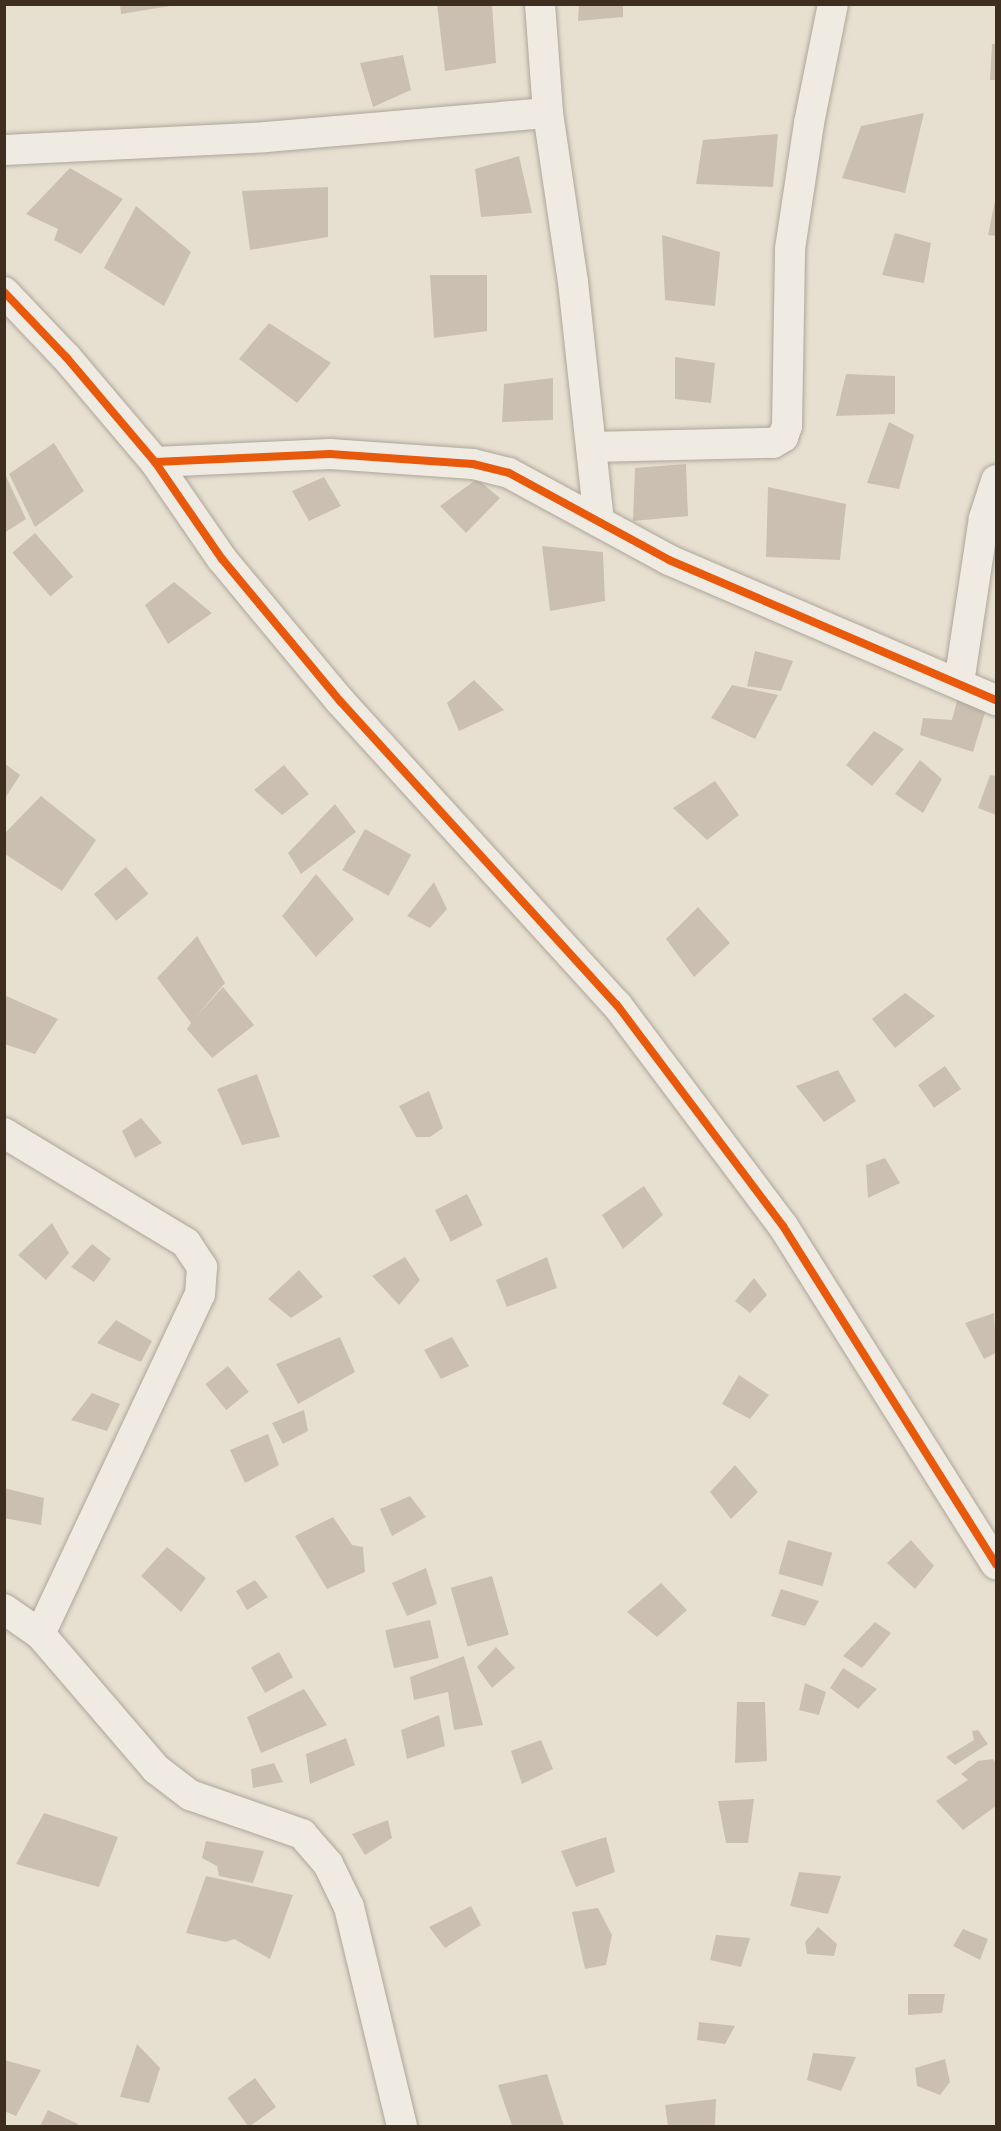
<!DOCTYPE html>
<html>
<head>
<meta charset="utf-8">
<style>
  body { margin:0 }
  #map { position:relative; width:1001px; height:2131px; overflow:hidden; background:#e7e0d1; font-family:"Zilla Slab",serif }
  div>[style] { position:absolute }
  [style*='--x'] { left:calc(var(--x)*1px); top:calc(var(--y)*1px); width:calc(var(--w)*1px); rotate:calc(var(--a)*1deg) }
  .building>* { inset:0; background:#cbbfb2; transform-origin:0 0 }
  .roads { filter:drop-shadow(0 0 2px #ada599) drop-shadow(0 0 2px #ada599) }
  .minor>* { height:30px; margin:-15px; padding:0 15px; transform-origin:15px; border-radius:15px; background:#efebe3 }
  .cycleway>* { height:8px; margin:-4px; padding:0 4px; transform-origin:4px; border-radius:4px; background:#e8590c }
  span { translate:-50% -50%; white-space:nowrap; text-align:center; line-height:1.15; -webkit-text-stroke:5px #f7eed8; paint-order:stroke }
  .frame { position:absolute; inset:0; border:6px solid #3d2e20; pointer-events:none }
</style>
</head>
<body>
<div id="map">
  <div class="building">
    <div style="clip-path:polygon(120px 4px,170px 4px,170px 6px,121px 14px)"></div>
    <div style="clip-path:polygon(437px 4px,492px 4px,496px 63px,445px 71px)"></div>
    <div style="clip-path:polygon(579px 4px,623px 4px,623px 17px,578px 21px)"></div>
    <div style="clip-path:polygon(992px 44px,996px 44px,996px 80px,990px 80px)"></div>
    <div style="clip-path:polygon(403px 55px,411px 90px,373px 107px,360px 63px)"></div>
    <div style="clip-path:polygon(924px 113px,905px 193px,842px 178px,861px 126px)"></div>
    <div style="clip-path:polygon(778px 134px,773px 187px,696px 184px,703px 140px)"></div>
    <div style="clip-path:polygon(519px 156px,532px 213px,481px 217px,475px 169px)"></div>
    <div style="clip-path:polygon(70px 168px,123px 199px,81px 254px,54px 240px,58px 229px,26px 214px)"></div>
    <div style="clip-path:polygon(328px 187px,328px 237px,250px 250px,242px 191px)"></div>
    <div style="clip-path:polygon(996px 196px,996px 236px,988px 235px)"></div>
    <div style="clip-path:polygon(136px 206px,191px 252px,164px 306px,104px 268px)"></div>
    <div style="clip-path:polygon(895px 233px,931px 243px,924px 283px,882px 275px)"></div>
    <div style="clip-path:polygon(662px 235px,720px 252px,715px 306px,665px 300px)"></div>
    <div style="clip-path:polygon(430px 275px,487px 275px,487px 331px,434px 338px)"></div>
    <div style="clip-path:polygon(269px 323px,331px 363px,297px 403px,239px 359px)"></div>
    <div style="clip-path:polygon(675px 357px,715px 363px,711px 403px,675px 399px)"></div>
    <div style="clip-path:polygon(846px 374px,895px 376px,895px 414px,836px 416px)"></div>
    <div style="clip-path:polygon(553px 378px,553px 420px,502px 422px,504px 384px)"></div>
    <div style="clip-path:polygon(889px 422px,914px 435px,899px 489px,867px 483px)"></div>
    <div style="clip-path:polygon(54px 443px,84px 491px,35px 527px,9px 474px)"></div>
    <div style="clip-path:polygon(686px 464px,688px 516px,633px 521px,635px 468px)"></div>
    <div style="clip-path:polygon(4px 472px,26px 519px,4px 533px)"></div>
    <div style="clip-path:polygon(324px 477px,341px 506px,309px 521px,292px 491px)"></div>
    <div style="clip-path:polygon(477px 479px,500px 498px,466px 533px,440px 506px)"></div>
    <div style="clip-path:polygon(768px 487px,846px 504px,840px 560px,766px 557px)"></div>
    <div style="left:35px;top:533px;width:58px;height:30px;rotate:49deg"></div>
    <div style="clip-path:polygon(542px 546px,603px 552px,605px 601px,550px 611px)"></div>
    <div style="clip-path:polygon(174px 582px,212px 613px,168px 644px,145px 605px)"></div>
    <div style="clip-path:polygon(755px 651px,793px 661px,781px 691px,747px 686px)"></div>
    <div style="clip-path:polygon(474px 680px,504px 710px,459px 731px,447px 703px)"></div>
    <div style="clip-path:polygon(732px 685px,778px 695px,755px 739px,711px 718px)"></div>
    <div style="clip-path:polygon(958px 697px,988px 703px,973px 752px,920px 735px,923px 718px,952px 720px)"></div>
    <div style="clip-path:polygon(874px 731px,904px 749px,872px 786px,846px 765px)"></div>
    <div style="clip-path:polygon(920px 760px,942px 779px,923px 813px,895px 794px)"></div>
    <div style="clip-path:polygon(4px 763px,20px 775px,4px 800px)"></div>
    <div style="clip-path:polygon(284px 765px,309px 794px,282px 815px,254px 790px)"></div>
    <div style="clip-path:polygon(990px 775px,996px 776px,996px 815px,978px 808px)"></div>
    <div style="clip-path:polygon(715px 781px,739px 815px,707px 840px,673px 808px)"></div>
    <div style="clip-path:polygon(41px 796px,96px 840px,62px 891px,5px 854px,5px 833px)"></div>
    <div style="clip-path:polygon(335px 804px,356px 832px,301px 874px,288px 853px)"></div>
    <div style="left:365px;top:829px;width:53px;height:47px;rotate:29deg"></div>
    <div style="left:126px;top:867px;width:35px;height:42px;rotate:50deg"></div>
    <div style="clip-path:polygon(316px 874px,354px 919px,316px 957px,282px 916px)"></div>
    <div style="clip-path:polygon(434px 882px,447px 909px,430px 928px,407px 916px)"></div>
    <div style="clip-path:polygon(698px 907px,730px 943px,694px 977px,666px 939px)"></div>
    <div style="clip-path:polygon(197px 936px,225px 983px,194px 1019px,223px 987px,254px 1025px,212px 1058px,187px 1029px,191px 1023px,157px 978px)"></div>
    <div style="clip-path:polygon(905px 993px,935px 1016px,895px 1048px,872px 1019px)"></div>
    <div style="clip-path:polygon(4px 995px,58px 1019px,35px 1054px,4px 1044px)"></div>
    <div style="left:945px;top:1066px;width:28px;height:33px;rotate:55deg"></div>
    <div style="clip-path:polygon(838px 1070px,856px 1101px,824px 1122px,796px 1086px)"></div>
    <div style="clip-path:polygon(257px 1074px,280px 1137px,242px 1145px,217px 1089px)"></div>
    <div style="clip-path:polygon(429px 1091px,443px 1128px,430px 1137px,416px 1137px,399px 1106px)"></div>
    <div style="clip-path:polygon(141px 1118px,162px 1143px,135px 1158px,122px 1131px)"></div>
    <div style="clip-path:polygon(885px 1158px,900px 1183px,868px 1198px,866px 1165px)"></div>
    <div style="clip-path:polygon(644px 1186px,663px 1215px,623px 1249px,602px 1215px)"></div>
    <div style="left:467px;top:1194px;width:35px;height:36px;rotate:63deg"></div>
    <div style="clip-path:polygon(52px 1223px,69px 1253px,46px 1280px,18px 1255px)"></div>
    <div style="clip-path:polygon(92px 1244px,111px 1259px,94px 1282px,71px 1267px)"></div>
    <div style="clip-path:polygon(405px 1257px,420px 1280px,399px 1305px,372px 1276px)"></div>
    <div style="clip-path:polygon(547px 1257px,557px 1288px,507px 1307px,496px 1280px)"></div>
    <div style="clip-path:polygon(299px 1270px,323px 1297px,291px 1318px,268px 1299px)"></div>
    <div style="clip-path:polygon(754px 1278px,767px 1295px,750px 1313px,735px 1301px)"></div>
    <div style="clip-path:polygon(994px 1313px,996px 1353px,984px 1359px,965px 1323px)"></div>
    <div style="clip-path:polygon(116px 1320px,152px 1341px,141px 1362px,97px 1343px)"></div>
    <div style="clip-path:polygon(340px 1337px,355px 1372px,298px 1404px,276px 1364px)"></div>
    <div style="clip-path:polygon(452px 1337px,469px 1366px,441px 1379px,424px 1350px)"></div>
    <div style="left:228px;top:1366px;width:33px;height:29px;rotate:51deg"></div>
    <div style="clip-path:polygon(739px 1375px,769px 1395px,750px 1419px,722px 1404px)"></div>
    <div style="clip-path:polygon(92px 1393px,120px 1404px,107px 1431px,71px 1420px)"></div>
    <div style="clip-path:polygon(304px 1410px,308px 1431px,283px 1444px,272px 1423px)"></div>
    <div style="clip-path:polygon(268px 1434px,279px 1465px,245px 1483px,230px 1450px)"></div>
    <div style="clip-path:polygon(735px 1465px,758px 1492px,731px 1519px,710px 1492px)"></div>
    <div style="clip-path:polygon(4px 1488px,44px 1498px,41px 1525px,4px 1518px)"></div>
    <div style="clip-path:polygon(410px 1496px,426px 1517px,392px 1536px,380px 1509px)"></div>
    <div style="clip-path:polygon(333px 1517px,352px 1545px,363px 1547px,365px 1572px,327px 1589px,295px 1536px)"></div>
    <div style="left:788px;top:1540px;width:46px;height:35px;rotate:16deg"></div>
    <div style="clip-path:polygon(911px 1540px,934px 1566px,915px 1589px,887px 1563px)"></div>
    <div style="clip-path:polygon(167px 1547px,206px 1578px,181px 1612px,141px 1576px)"></div>
    <div style="clip-path:polygon(426px 1568px,437px 1604px,407px 1616px,392px 1583px)"></div>
    <div style="left:492px;top:1576px;width:61px;height:43px;rotate:74deg"></div>
    <div style="clip-path:polygon(255px 1580px,268px 1597px,247px 1610px,236px 1591px)"></div>
    <div style="clip-path:polygon(661px 1583px,687px 1610px,657px 1637px,627px 1612px)"></div>
    <div style="clip-path:polygon(781px 1589px,819px 1601px,805px 1626px,771px 1616px)"></div>
    <div style="left:430px;top:1620px;width:39px;height:46px;rotate:77deg"></div>
    <div style="clip-path:polygon(875px 1622px,891px 1633px,862px 1668px,843px 1656px)"></div>
    <div style="clip-path:polygon(496px 1647px,515px 1668px,492px 1688px,477px 1667px)"></div>
    <div style="left:279px;top:1652px;width:29px;height:32px;rotate:61deg"></div>
    <div style="clip-path:polygon(464px 1656px,483px 1725px,454px 1730px,448px 1692px,414px 1700px,410px 1677px)"></div>
    <div style="clip-path:polygon(843px 1668px,877px 1689px,858px 1709px,830px 1688px)"></div>
    <div style="clip-path:polygon(805px 1683px,826px 1692px,819px 1715px,799px 1710px)"></div>
    <div style="clip-path:polygon(304px 1689px,327px 1725px,261px 1753px,247px 1717px)"></div>
    <div style="clip-path:polygon(737px 1702px,765px 1702px,767px 1761px,735px 1763px)"></div>
    <div style="clip-path:polygon(439px 1715px,445px 1746px,407px 1759px,401px 1730px)"></div>
    <div style="clip-path:polygon(978px 1730px,988px 1744px,955px 1765px,946px 1757px,974px 1740px,972px 1731px)"></div>
    <div style="clip-path:polygon(346px 1738px,355px 1765px,310px 1784px,306px 1754px)"></div>
    <div style="clip-path:polygon(541px 1740px,553px 1769px,522px 1784px,511px 1751px)"></div>
    <div style="clip-path:polygon(993px 1759px,996px 1763px,996px 1806px,963px 1830px,936px 1801px,968px 1780px,961px 1774px,978px 1761px)"></div>
    <div style="clip-path:polygon(274px 1763px,283px 1782px,253px 1788px,251px 1769px)"></div>
    <div style="clip-path:polygon(754px 1799px,748px 1843px,726px 1843px,718px 1801px)"></div>
    <div style="clip-path:polygon(44px 1813px,118px 1837px,99px 1887px,16px 1864px)"></div>
    <div style="clip-path:polygon(388px 1820px,392px 1838px,365px 1855px,352px 1834px)"></div>
    <div style="clip-path:polygon(606px 1837px,615px 1872px,576px 1887px,561px 1851px)"></div>
    <div style="clip-path:polygon(206px 1841px,264px 1851px,253px 1883px,219px 1876px,217px 1866px,202px 1858px)"></div>
    <div style="clip-path:polygon(799px 1872px,841px 1876px,828px 1914px,790px 1906px)"></div>
    <div style="clip-path:polygon(206px 1876px,293px 1895px,270px 1959px,234px 1939px,226px 1942px,186px 1933px)"></div>
    <div style="clip-path:polygon(471px 1906px,481px 1925px,445px 1948px,429px 1927px)"></div>
    <div style="clip-path:polygon(598px 1908px,612px 1935px,606px 1965px,585px 1969px,572px 1912px)"></div>
    <div style="clip-path:polygon(818px 1927px,837px 1944px,834px 1956px,807px 1954px,805px 1942px)"></div>
    <div style="clip-path:polygon(963px 1929px,988px 1939px,980px 1960px,953px 1946px)"></div>
    <div style="clip-path:polygon(716px 1935px,750px 1938px,741px 1967px,710px 1960px)"></div>
    <div style="clip-path:polygon(908px 1994px,945px 1994px,942px 2013px,908px 2015px)"></div>
    <div style="clip-path:polygon(699px 2022px,735px 2026px,725px 2044px,697px 2040px)"></div>
    <div style="clip-path:polygon(137px 2044px,160px 2068px,149px 2103px,120px 2097px)"></div>
    <div style="clip-path:polygon(813px 2053px,856px 2057px,841px 2091px,807px 2080px)"></div>
    <div style="clip-path:polygon(945px 2059px,950px 2082px,940px 2095px,917px 2086px,915px 2068px)"></div>
    <div style="clip-path:polygon(4px 2060px,41px 2070px,16px 2116px,4px 2111px)"></div>
    <div style="clip-path:polygon(547px 2074px,564px 2126px,512px 2126px,498px 2085px)"></div>
    <div style="left:255px;top:2078px;width:36px;height:34px;rotate:54deg"></div>
    <div style="clip-path:polygon(716px 2099px,715px 2126px,668px 2126px,665px 2105px)"></div>
    <div style="clip-path:polygon(48px 2110px,78px 2124px,77px 2126px,40px 2126px)"></div>
  </div>
  <div class="roads">
    <div class="minor">
      <div style="--x:540;--y:4;--w:109;--a:85.8"></div>
      <div style="--x:548;--y:113;--w:171;--a:81.6"></div>
      <div style="--x:573;--y:282;--w:241;--a:83.8"></div>
      <div style="--x:4;--y:150;--w:262;--a:-2.8"></div>
      <div style="--x:266;--y:137;--w:283;--a:-4.9"></div>
      <div style="--x:4;--y:292;--w:90;--a:46.4"></div>
      <div style="--x:66;--y:357;--w:138;--a:49.7"></div>
      <div style="--x:155;--y:462;--w:118;--a:55.4"></div>
      <div style="--x:222;--y:559;--w:185;--a:50.3"></div>
      <div style="--x:340;--y:701;--w:411;--a:47.7"></div>
      <div style="--x:617;--y:1005;--w:276;--a:53.1"></div>
      <div style="--x:783;--y:1226;--w:400;--a:57.8"></div>
      <div style="--x:591;--y:447;--w:182;--a:-1.3"></div>
      <div style="--x:773;--y:443;--w:12;--a:-31"></div>
      <div style="--x:783;--y:437;--w:12;--a:-70"></div>
      <div style="--x:787;--y:426;--w:177;--a:-89"></div>
      <div style="--x:790;--y:249;--w:127;--a:-81.4"></div>
      <div style="--x:809;--y:123;--w:121;--a:-78.6"></div>
      <div style="--x:155;--y:462;--w:175;--a:-2.6"></div>
      <div style="--x:330;--y:454;--w:143;--a:4"></div>
      <div style="--x:473;--y:464;--w:37;--a:14"></div>
      <div style="--x:509;--y:473;--w:182;--a:28.5"></div>
      <div style="--x:669;--y:560;--w:356;--a:23.2"></div>
      <div style="--x:959;--y:683;--w:167;--a:-81.4"></div>
      <div style="--x:984;--y:518;--w:40;--a:-72"></div>
      <div style="--x:4;--y:1133;--w:213;--a:31.1"></div>
      <div style="--x:186;--y:1243;--w:29;--a:56"></div>
      <div style="--x:202;--y:1267;--w:27;--a:94"></div>
      <div style="--x:200;--y:1294;--w:376;--a:115.2"></div>
      <div style="--x:4;--y:1609;--w:44;--a:34.8"></div>
      <div style="--x:40;--y:1634;--w:178;--a:49.3"></div>
      <div style="--x:156;--y:1769;--w:43;--a:37.4"></div>
      <div style="--x:190;--y:1795;--w:119;--a:19.2"></div>
      <div style="--x:302;--y:1834;--w:40;--a:49"></div>
      <div style="--x:328;--y:1864;--w:48;--a:64"></div>
      <div style="--x:349;--y:1907;--w:225;--a:76.4"></div>
    </div>
  </div>
  <div class="cycleway">
    <div style="--x:4;--y:292;--w:90;--a:46.4"></div>
    <div style="--x:66;--y:357;--w:138;--a:49.7"></div>
    <div style="--x:155;--y:462;--w:118;--a:55.4"></div>
    <div style="--x:222;--y:559;--w:185;--a:50.3"></div>
    <div style="--x:340;--y:701;--w:411;--a:47.7"></div>
    <div style="--x:617;--y:1005;--w:276;--a:53.1"></div>
    <div style="--x:783;--y:1226;--w:400;--a:57.8"></div>
    <div style="--x:155;--y:462;--w:175;--a:-2.6"></div>
    <div style="--x:330;--y:454;--w:143;--a:4"></div>
    <div style="--x:473;--y:464;--w:37;--a:14"></div>
    <div style="--x:509;--y:473;--w:182;--a:28.5"></div>
    <div style="--x:669;--y:560;--w:356;--a:23.2"></div>
  </div>
  <div class="frame"></div>
</div>
</body>
</html>
